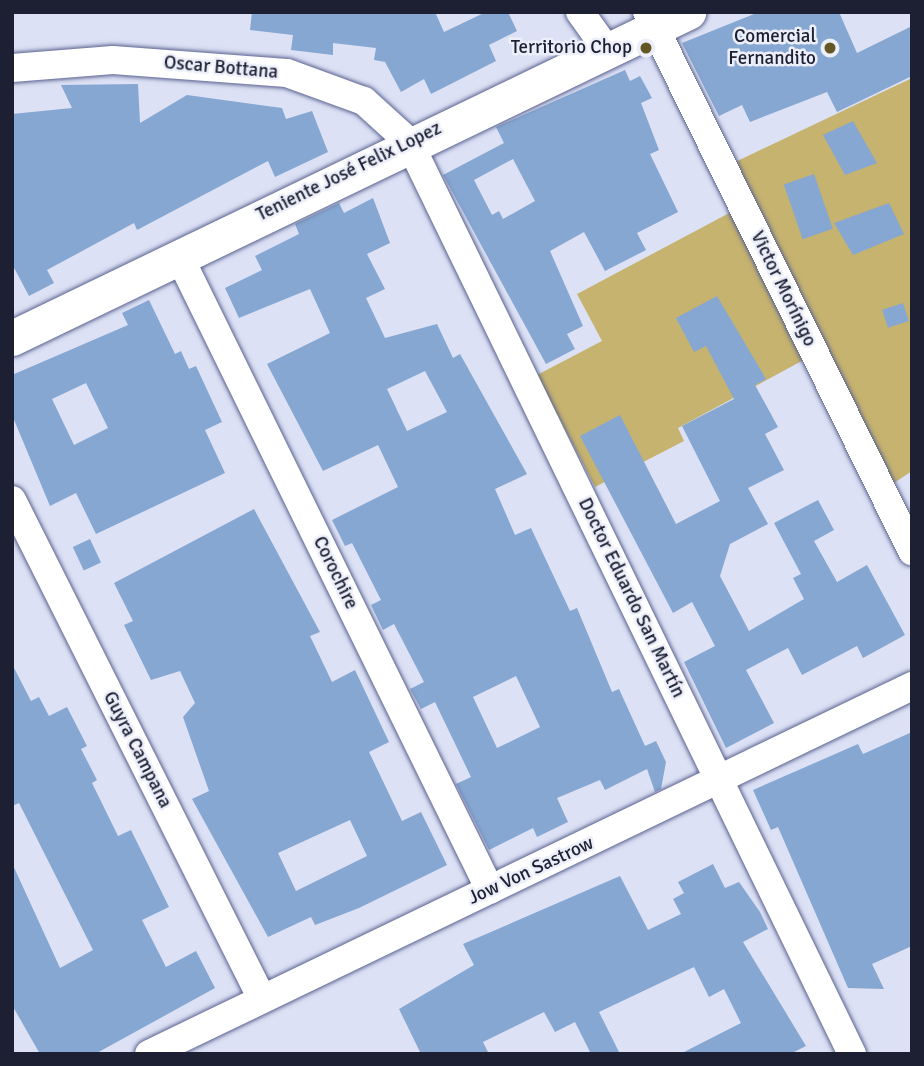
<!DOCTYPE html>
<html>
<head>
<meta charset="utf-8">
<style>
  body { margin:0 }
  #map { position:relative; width:924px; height:1066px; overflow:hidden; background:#dce1f5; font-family:Signika,sans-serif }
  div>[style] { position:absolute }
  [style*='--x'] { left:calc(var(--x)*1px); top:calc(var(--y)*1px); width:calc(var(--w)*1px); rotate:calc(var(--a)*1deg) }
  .green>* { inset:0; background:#c6b36f }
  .building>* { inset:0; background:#86a7d1; transform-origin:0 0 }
  .roads { filter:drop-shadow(0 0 2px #59628f) drop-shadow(0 0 2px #59628f) }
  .minor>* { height:28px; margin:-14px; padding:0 14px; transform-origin:14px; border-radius:14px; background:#fff }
  .major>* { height:35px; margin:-17.5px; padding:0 17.5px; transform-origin:17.5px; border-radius:17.5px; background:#fff }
  .dots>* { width:19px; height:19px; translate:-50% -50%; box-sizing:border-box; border:4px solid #eceff9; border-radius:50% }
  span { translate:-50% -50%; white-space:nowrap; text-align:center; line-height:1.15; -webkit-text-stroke:5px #eceff9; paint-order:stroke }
  .poi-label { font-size:19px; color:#1d2033 }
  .right { translate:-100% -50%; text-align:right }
  .street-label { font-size:19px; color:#1d2033 }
  .frame { position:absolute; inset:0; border:14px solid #1d2033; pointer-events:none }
</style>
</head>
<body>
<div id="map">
  <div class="green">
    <div style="clip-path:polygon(912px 78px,912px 471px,888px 487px,729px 165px)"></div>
    <div style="clip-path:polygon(733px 211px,811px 356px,678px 428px,684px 441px,595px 487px,537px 375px,602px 341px,577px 294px)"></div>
  </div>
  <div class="building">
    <div style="clip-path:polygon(252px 12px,435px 12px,444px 32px,486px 12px,508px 12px,517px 31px,489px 45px,496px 61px,431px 94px,424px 79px,401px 92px,385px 62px,374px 60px,376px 48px,333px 43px,333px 55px,291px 50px,293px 35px,250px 30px)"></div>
    <div style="clip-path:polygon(759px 12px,839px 12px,857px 53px,912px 26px,912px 76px,837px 112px,827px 92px,750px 122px,742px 105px,719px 116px,682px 43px)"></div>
    <div style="clip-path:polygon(evenodd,625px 70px,630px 81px,640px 76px,652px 98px,641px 103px,659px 150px,650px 154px,678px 212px,637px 233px,646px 250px,605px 271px,584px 232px,550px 251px,583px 326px,567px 334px,575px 349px,546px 364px,443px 175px,504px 143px,496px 127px,625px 70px,513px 159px,535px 201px,503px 219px,499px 211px,492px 215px,474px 180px,513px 159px)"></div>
    <div style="clip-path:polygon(138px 84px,140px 123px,187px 95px,282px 108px,286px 119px,312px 111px,328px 152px,275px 177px,268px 161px,137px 230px,134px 223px,47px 270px,54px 283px,29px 296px,12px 264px,12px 114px,72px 108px,61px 85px)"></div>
    <div style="clip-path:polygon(853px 121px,877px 163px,845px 175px,823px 135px)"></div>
    <div style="left:814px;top:174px;width:58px;height:32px;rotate:71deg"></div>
    <div style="clip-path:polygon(evenodd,373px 198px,390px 243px,367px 254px,385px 289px,366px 298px,385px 338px,437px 324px,453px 358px,460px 354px,527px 474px,495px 489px,515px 535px,531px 528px,570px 611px,577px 608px,612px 692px,619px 689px,645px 746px,656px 741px,666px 762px,661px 789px,655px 792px,647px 769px,605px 790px,600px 780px,557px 798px,568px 822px,537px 837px,533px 828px,489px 850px,456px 784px,471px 777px,435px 702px,421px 709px,410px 689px,424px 682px,394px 624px,383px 630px,371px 605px,381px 600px,352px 543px,345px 546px,332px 520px,398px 487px,378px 445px,323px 471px,267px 364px,330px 333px,310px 289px,239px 318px,225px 288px,262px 270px,255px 256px,299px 234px,295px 224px,339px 203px,344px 213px,373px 198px,425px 371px,447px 412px,407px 431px,387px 389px,425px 371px,373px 198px,516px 676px,540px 727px,497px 748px,473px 697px,516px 676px)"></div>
    <div style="clip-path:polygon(889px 203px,904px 234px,853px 255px,834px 223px)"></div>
    <div style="clip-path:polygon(717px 296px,766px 379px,755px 385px,778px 427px,765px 434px,784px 470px,748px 488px,768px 524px,730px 544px,720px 576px,749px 631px,804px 599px,793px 578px,801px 574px,774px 523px,818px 500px,834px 530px,814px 541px,837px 582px,867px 565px,905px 635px,863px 658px,857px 646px,802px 675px,788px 648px,746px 670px,774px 723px,726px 748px,684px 662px,715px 646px,692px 602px,673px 613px,580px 436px,620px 415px,676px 524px,720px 501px,682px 426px,734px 399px,706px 346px,694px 352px,676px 318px)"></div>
    <div style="clip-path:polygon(evenodd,149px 300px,175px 354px,181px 351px,189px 369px,196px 366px,222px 422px,205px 430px,225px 473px,96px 534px,76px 493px,50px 506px,12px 415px,12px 375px,128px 325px,122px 313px,149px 300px,86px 383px,108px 428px,74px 445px,52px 399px,86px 383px)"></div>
    <div style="left:903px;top:303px;width:19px;height:22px;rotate:72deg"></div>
    <div style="clip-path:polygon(evenodd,254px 509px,320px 632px,310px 636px,332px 682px,355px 670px,389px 742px,369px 752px,402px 821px,421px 812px,447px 865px,359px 908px,315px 925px,311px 917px,268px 937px,192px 799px,209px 791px,183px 717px,195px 703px,180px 671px,151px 680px,124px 625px,133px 621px,114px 583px,254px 509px,350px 820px,367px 856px,296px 891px,278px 853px,350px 820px)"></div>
    <div style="left:90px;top:539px;width:26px;height:19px;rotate:65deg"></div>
    <div style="clip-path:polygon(12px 664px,31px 701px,39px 697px,49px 716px,67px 707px,87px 746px,81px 749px,97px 780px,92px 783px,118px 836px,131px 830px,169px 907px,142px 920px,166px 967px,196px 951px,215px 988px,95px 1054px,40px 1054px,12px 1005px,12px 863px,60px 968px,93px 950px,19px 803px,12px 806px)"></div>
    <div style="clip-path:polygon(912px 732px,912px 946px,872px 964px,884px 989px,848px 988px,778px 827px,771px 830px,753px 790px,858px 744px,863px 754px)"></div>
    <div style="clip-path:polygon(713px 864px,725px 888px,739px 882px,760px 912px,768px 929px,743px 942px,806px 1046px,790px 1054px,680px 1054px,741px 1023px,724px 989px,709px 997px,694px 967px,599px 1012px,620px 1054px,591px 1054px,575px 1022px,555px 1032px,544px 1012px,483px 1042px,489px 1054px,421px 1054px,399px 1009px,474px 965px,463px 944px,620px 876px,648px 930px,681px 914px,673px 899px,684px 893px,678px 882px)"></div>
  </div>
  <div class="roads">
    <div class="minor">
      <div style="--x:580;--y:12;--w:47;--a:54.6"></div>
      <div style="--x:647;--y:12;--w:601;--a:63.82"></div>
      <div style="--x:12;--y:68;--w:101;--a:-4.5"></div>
      <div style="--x:113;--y:60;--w:174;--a:4.3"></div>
      <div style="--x:287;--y:73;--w:82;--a:20"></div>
      <div style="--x:364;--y:101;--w:61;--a:42.3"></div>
      <div style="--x:409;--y:142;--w:1014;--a:64.09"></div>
      <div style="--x:179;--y:256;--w:706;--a:63.87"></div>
      <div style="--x:12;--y:500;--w:558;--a:63.39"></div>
      <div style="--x:149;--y:1054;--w:847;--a:-25.75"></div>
    </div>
    <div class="major">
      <div style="--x:12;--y:338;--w:751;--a:-25.75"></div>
    </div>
  </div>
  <div class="dots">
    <div style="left:646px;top:48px;background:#655724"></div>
    <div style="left:830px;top:48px;background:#655724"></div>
  </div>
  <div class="poi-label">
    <span class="right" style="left:816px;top:48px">Comercial<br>Fernandito</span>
    <span class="right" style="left:632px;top:48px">Territorio Chop</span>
  </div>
  <div class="street-label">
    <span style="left:221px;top:68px;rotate:5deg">Oscar Bottana</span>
    <span style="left:349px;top:172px;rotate:-26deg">Teniente José Felix Lopez</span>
    <span style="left:783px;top:289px;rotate:64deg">Victor Morínigo</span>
    <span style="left:335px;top:573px;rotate:64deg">Corochire</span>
    <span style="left:631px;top:598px;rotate:64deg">Doctor Eduardo San Martín</span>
    <span style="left:137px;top:750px;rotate:63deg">Guyra Campana</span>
    <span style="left:531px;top:871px;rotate:-25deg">Jow Von Sastrow</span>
  </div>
  <div class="frame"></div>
</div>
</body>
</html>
